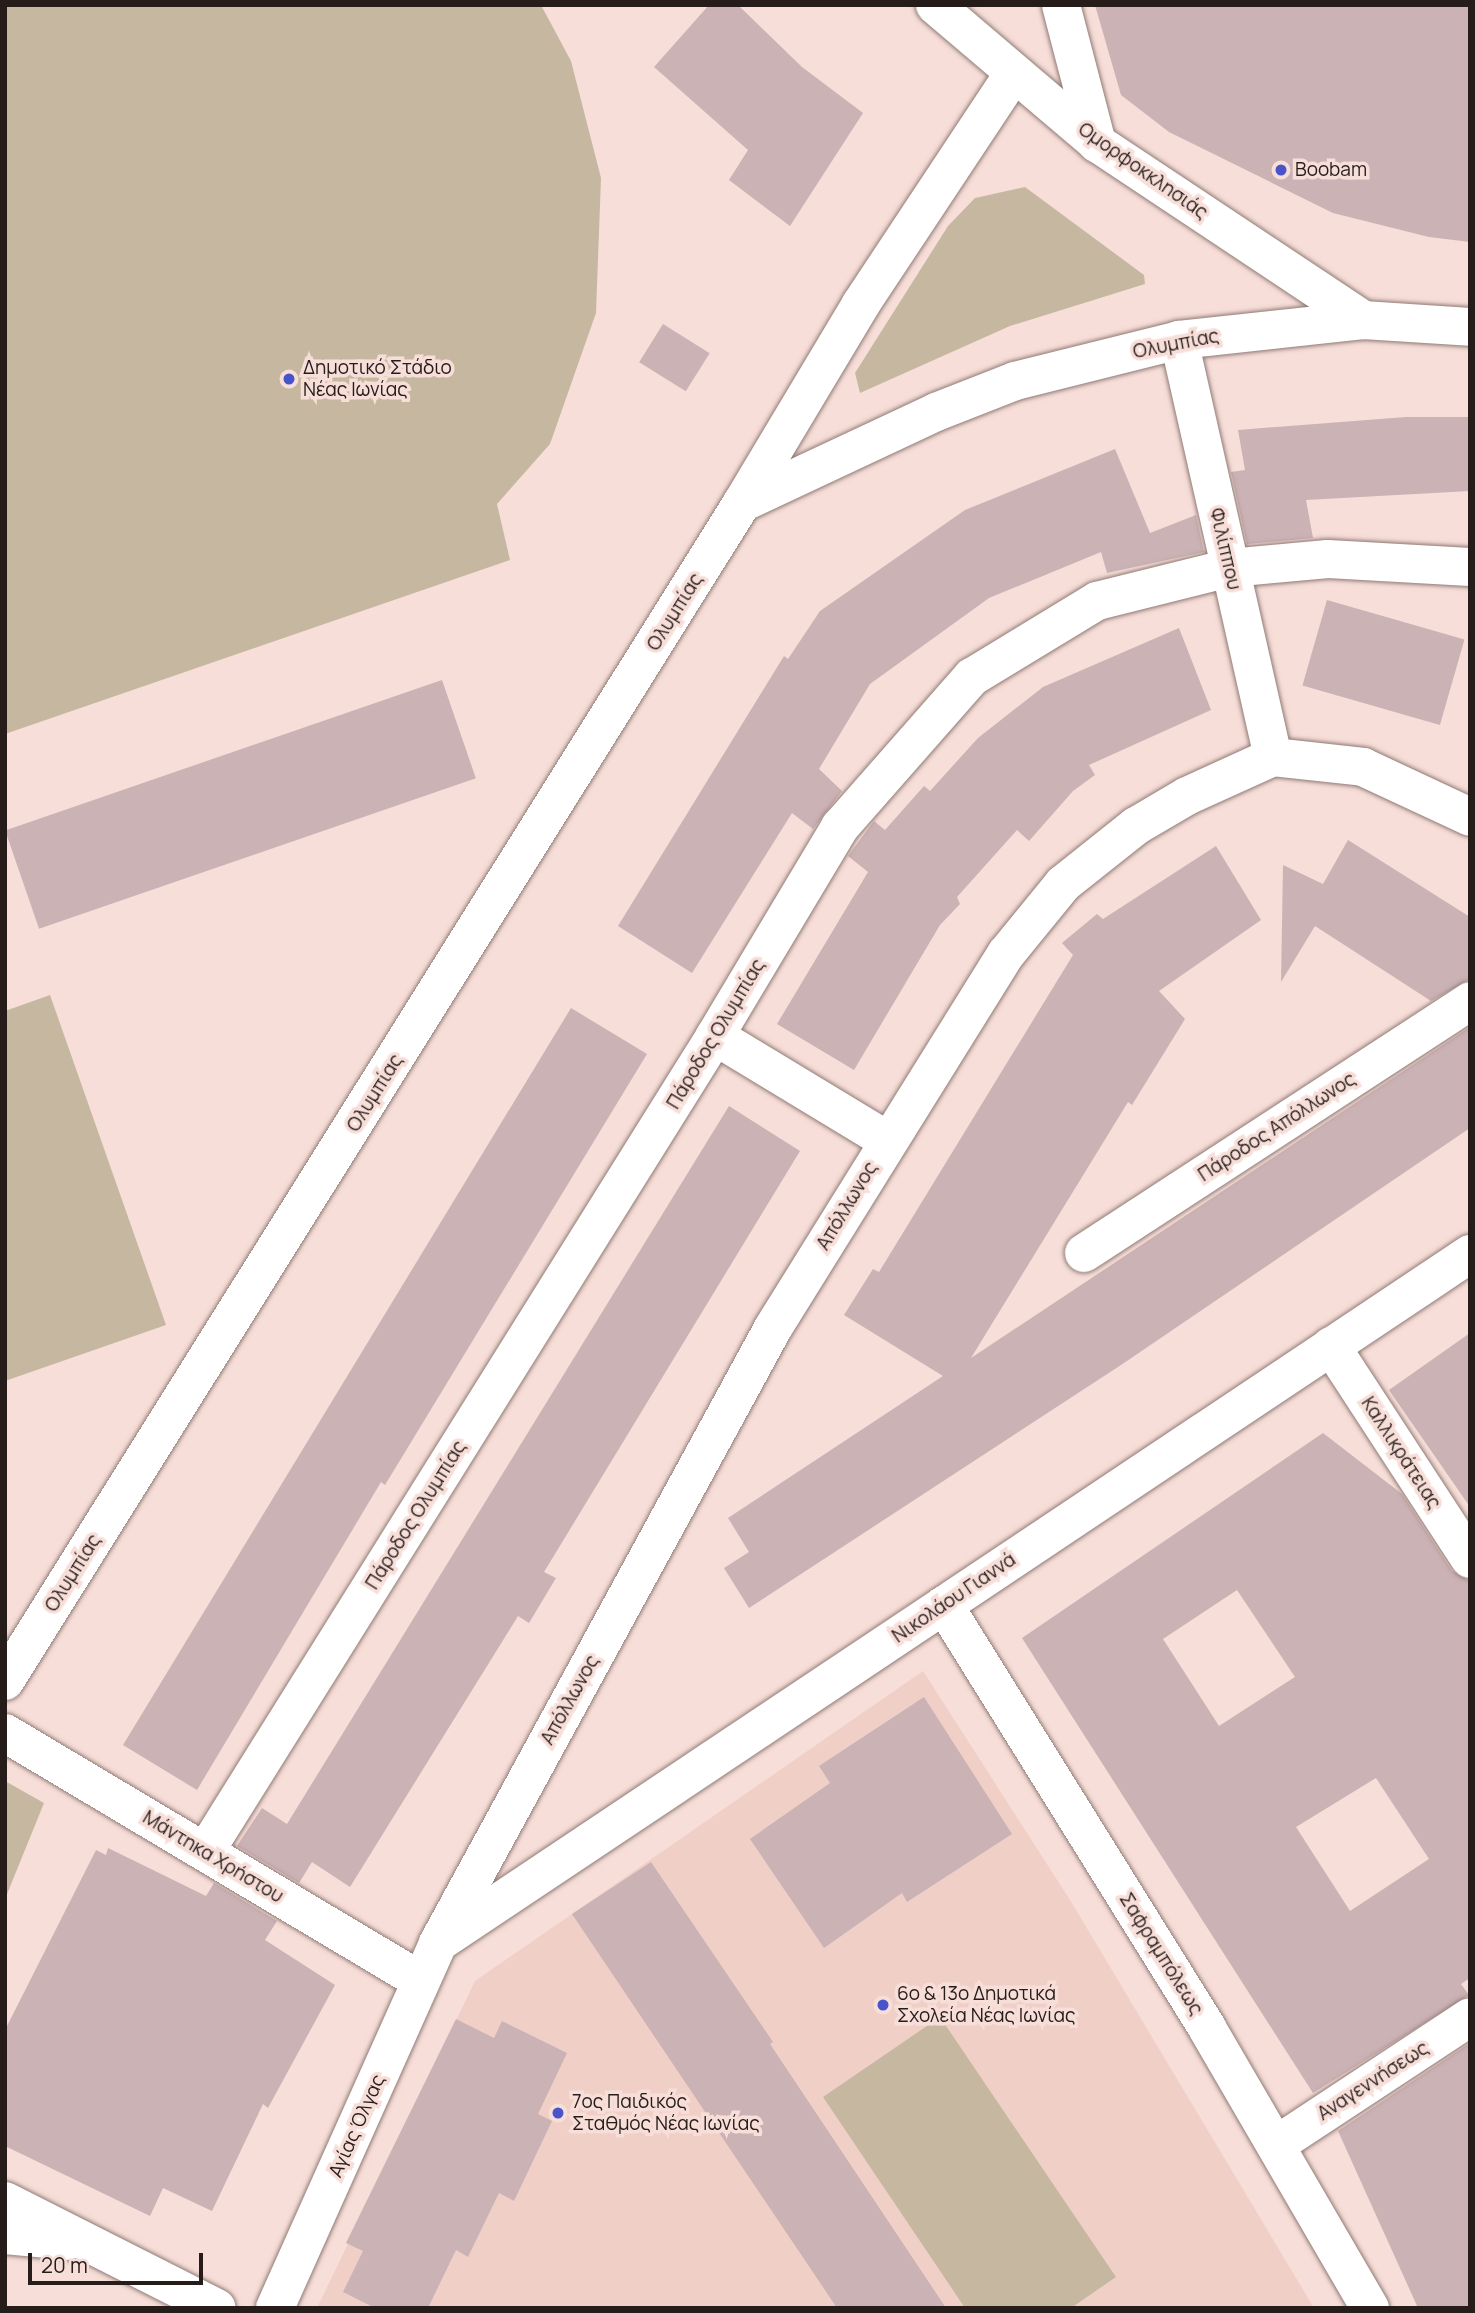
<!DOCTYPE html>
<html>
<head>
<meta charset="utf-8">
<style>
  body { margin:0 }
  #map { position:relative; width:1475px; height:2313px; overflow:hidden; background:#f7ded8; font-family:Manrope,sans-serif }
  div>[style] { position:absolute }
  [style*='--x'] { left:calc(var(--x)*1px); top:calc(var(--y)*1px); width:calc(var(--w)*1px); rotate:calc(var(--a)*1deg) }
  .built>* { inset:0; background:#f0cfc7 }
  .green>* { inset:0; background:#c6b8a0 }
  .building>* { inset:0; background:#cbb2b5; transform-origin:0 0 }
  .roads { filter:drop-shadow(0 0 2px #907a75) drop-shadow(0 0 2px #907a75) }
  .street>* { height:38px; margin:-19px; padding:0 19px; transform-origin:19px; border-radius:19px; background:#fff }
  .dots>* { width:19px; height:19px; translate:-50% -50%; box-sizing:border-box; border:4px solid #f7ded8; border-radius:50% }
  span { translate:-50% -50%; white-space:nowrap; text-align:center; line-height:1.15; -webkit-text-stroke:7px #f7ded8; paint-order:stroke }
  .poi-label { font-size:19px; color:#261d1b }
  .left { translate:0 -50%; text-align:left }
  .street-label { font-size:19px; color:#261d1b }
  .frame { position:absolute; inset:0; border:7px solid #261d1b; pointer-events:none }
  .scale { position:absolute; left:28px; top:2253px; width:175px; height:32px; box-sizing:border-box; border:4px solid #261d1b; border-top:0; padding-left:9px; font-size:21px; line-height:24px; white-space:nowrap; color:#261d1b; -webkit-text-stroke:5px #f7ded8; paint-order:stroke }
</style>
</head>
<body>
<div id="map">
  <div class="built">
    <div style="clip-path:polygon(923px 1671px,1070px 1900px,1314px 2308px,317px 2308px,475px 1981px)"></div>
  </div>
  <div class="green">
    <div style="clip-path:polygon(5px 5px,541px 5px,571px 61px,601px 178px,596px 313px,550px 444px,497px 504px,510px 560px,5px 734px)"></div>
    <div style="clip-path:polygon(1025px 187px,1144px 275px,1145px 284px,1010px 326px,860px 393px,855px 373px,948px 226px,975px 198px)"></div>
    <div style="clip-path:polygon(50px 995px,166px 1325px,5px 1381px,5px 1011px)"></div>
    <div style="clip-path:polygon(5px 1781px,44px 1803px,5px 1899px)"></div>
    <div style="clip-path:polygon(940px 2017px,1116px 2277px,1071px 2308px,965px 2308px,823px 2097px)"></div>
  </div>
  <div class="building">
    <div style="clip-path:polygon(709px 5px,738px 5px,802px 67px,863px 113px,790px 226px,729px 180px,748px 150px,654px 67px)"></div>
    <div style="clip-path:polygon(1095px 5px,1470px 5px,1470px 242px,1429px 237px,1333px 213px,1169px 132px,1121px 95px)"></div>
    <div style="left:663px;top:324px;width:55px;height:45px;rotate:32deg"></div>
    <div style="clip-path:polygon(1406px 417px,1470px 417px,1470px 491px,1306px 500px,1313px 538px,1247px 544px,1231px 472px,1245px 470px,1238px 430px)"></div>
    <div style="clip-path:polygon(1115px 449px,1150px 533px,1196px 515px,1204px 552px,1107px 573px,1101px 552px,989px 598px,870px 684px,819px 769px,842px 791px,813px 829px,792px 813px,692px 973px,618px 926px,784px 656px,788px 659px,820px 611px,965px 510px)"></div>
    <div style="left:1327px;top:600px;width:143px;height:89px;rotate:16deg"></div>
    <div style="clip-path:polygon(1179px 628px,1211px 710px,1089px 765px,1095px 775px,1073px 791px,1029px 841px,1017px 830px,957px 897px,960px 904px,940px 925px,854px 1070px,777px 1024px,868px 872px,848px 856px,874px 821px,885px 830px,924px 786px,930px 791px,978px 738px,1043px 687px)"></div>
    <div style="left:442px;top:680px;width:104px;height:462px;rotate:71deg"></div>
    <div style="clip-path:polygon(1348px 840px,1470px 917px,1470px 979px,1431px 1001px,1315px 926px,1281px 982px,1283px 865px,1323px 884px)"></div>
    <div style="clip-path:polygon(1216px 846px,1261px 920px,1159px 991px,1185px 1019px,1132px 1105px,1128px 1102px,971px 1358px,1470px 1027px,1470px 1128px,1121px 1365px,749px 1608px,724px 1568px,749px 1552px,728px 1518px,943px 1376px,844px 1315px,873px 1269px,879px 1272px,1073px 955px,1062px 943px,1097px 914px,1103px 919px)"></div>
    <div style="clip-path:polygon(571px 1008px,647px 1054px,385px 1485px,381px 1482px,197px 1790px,123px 1745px)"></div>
    <div style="clip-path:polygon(729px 1106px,800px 1151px,544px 1572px,556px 1578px,529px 1623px,518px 1616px,350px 1887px,312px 1862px,299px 1883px,237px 1846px,262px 1808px,287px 1824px)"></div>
    <div style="clip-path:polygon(1470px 1333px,1470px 1507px,1389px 1390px)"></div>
    <div style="clip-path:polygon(evenodd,1323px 1433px,1402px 1494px,1452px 1571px,1470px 1581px,1470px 1978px,1461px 1984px,1469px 1995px,1313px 2093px,1022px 1638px,1323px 1433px,1237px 1590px,1295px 1677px,1219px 1726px,1163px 1639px,1237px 1590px,1323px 1433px,1376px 1778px,1429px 1859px,1350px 1911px,1296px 1827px,1376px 1778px)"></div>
    <div style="clip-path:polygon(924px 1697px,1012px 1834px,907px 1902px,902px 1893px,824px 1948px,750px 1839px,830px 1783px,819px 1766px)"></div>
    <div style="clip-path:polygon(108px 1848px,206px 1896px,214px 1883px,277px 1921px,265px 1940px,335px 1985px,268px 2108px,263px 2104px,212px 2211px,163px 2188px,150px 2216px,5px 2146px,5px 2030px,96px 1850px,106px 1855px)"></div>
    <div style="clip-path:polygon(651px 1862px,773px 2042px,770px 2044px,946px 2308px,837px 2308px,572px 1914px)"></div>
    <div style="clip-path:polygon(456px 2019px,494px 2038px,502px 2021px,567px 2053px,538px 2114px,552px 2121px,514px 2201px,499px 2193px,468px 2257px,456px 2250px,428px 2308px,375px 2308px,343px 2292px,363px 2251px,346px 2243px)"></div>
    <div style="clip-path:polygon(1470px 2043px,1470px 2308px,1418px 2308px,1338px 2131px)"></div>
  </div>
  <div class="roads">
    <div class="street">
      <div style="--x:935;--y:5;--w:213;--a:40.4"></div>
      <div style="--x:1097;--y:143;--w:320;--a:33.6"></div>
      <div style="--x:1061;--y:5;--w:143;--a:75.4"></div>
      <div style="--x:1179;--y:340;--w:427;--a:77.3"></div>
      <div style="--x:742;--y:503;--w:232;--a:-59.1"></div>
      <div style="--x:861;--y:304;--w:277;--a:-56.5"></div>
      <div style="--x:715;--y:1036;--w:201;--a:31.2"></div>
      <div style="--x:1084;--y:1253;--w:461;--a:-33.1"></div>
      <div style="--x:1331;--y:1346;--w:254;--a:56.9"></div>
      <div style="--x:944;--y:1605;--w:498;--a:58.1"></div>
      <div style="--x:1207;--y:2028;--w:324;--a:59.8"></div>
      <div style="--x:5;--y:1681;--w:1390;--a:-57.97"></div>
      <div style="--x:742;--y:503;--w:214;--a:-25.1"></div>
      <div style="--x:936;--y:412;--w:85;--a:-21.4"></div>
      <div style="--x:1015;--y:381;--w:169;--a:-14"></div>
      <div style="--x:1179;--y:340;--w:185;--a:-6.2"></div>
      <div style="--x:1363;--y:320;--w:107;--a:3.7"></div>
      <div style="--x:5;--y:1733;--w:484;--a:30.8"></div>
      <div style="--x:205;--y:1852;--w:962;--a:-57.99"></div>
      <div style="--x:715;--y:1036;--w:244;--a:-59.1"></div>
      <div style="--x:840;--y:827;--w:200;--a:-48.7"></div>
      <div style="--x:972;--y:677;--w:146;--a:-31.3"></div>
      <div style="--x:1097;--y:601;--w:136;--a:-14"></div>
      <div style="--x:1229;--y:568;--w:99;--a:-5.2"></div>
      <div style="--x:1328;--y:559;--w:142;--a:3.2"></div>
      <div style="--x:444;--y:1939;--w:1234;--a:-33.73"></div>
      <div style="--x:1276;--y:2145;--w:232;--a:-33.4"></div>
      <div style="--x:5;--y:2201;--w:237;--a:26.8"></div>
      <div style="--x:5;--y:2235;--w:62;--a:5.5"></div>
      <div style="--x:275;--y:2308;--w:400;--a:-65.9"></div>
      <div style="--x:438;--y:1943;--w:700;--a:-61.42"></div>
      <div style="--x:773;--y:1328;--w:441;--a:-58.1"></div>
      <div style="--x:1006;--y:954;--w:90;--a:-50.8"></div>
      <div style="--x:1063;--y:884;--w:93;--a:-38.5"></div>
      <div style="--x:1136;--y:826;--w:59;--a:-30.5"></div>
      <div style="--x:1187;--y:796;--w:94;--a:-24.4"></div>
      <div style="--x:1273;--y:757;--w:91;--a:6.3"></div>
      <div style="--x:1363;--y:767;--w:118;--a:25"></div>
    </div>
  </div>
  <div class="dots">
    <div style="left:1281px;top:170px;background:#4a54c9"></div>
    <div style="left:289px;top:379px;background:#4a54c9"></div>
    <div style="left:883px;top:2005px;background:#4a54c9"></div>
    <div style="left:558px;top:2113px;background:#4a54c9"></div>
  </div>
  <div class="poi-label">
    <span class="left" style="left:1295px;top:170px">Boobam</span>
    <span class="left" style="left:303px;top:379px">Δημοτικό Στάδιο<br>Νέας Ιωνίας</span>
    <span class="left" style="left:897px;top:2005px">6ο &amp; 13ο Δημοτικά<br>Σχολεία Νέας Ιωνίας</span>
    <span class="left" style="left:572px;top:2113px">7ος Παιδικός<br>Σταθμός Νέας Ιωνίας</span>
  </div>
  <div class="street-label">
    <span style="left:1143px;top:171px;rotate:35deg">Ομορφοκκλησιάς</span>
    <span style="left:1176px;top:344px;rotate:-11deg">Ολυμπίας</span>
    <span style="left:1225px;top:549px;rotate:77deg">Φιλίππου</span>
    <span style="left:675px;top:612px;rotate:-58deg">Ολυμπίας</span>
    <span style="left:716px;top:1034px;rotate:-59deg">Πάροδος Ολυμπίας</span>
    <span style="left:375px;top:1093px;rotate:-58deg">Ολυμπίας</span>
    <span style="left:1277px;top:1127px;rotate:-33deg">Πάροδος Απόλλωνος</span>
    <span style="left:847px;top:1206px;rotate:-59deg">Απόλλωνος</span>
    <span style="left:1401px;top:1453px;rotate:57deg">Καλλικράτειας</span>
    <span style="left:416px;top:1515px;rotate:-58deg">Πάροδος Ολυμπίας</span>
    <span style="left:73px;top:1573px;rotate:-58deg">Ολυμπίας</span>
    <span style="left:954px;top:1598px;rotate:-34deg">Νικολάου Γιαννά</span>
    <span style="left:570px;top:1700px;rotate:-61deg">Απόλλωνος</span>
    <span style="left:213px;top:1857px;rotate:31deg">Μάντηκα Χρήστου</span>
    <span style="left:1161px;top:1954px;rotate:58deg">Σαφραμπόλεως</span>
    <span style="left:1373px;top:2081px;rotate:-33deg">Αναγεννήσεως</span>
    <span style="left:357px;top:2126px;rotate:-66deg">Αγίας Όλγας</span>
  </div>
  <div class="frame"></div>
  <div class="scale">20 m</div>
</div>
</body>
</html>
